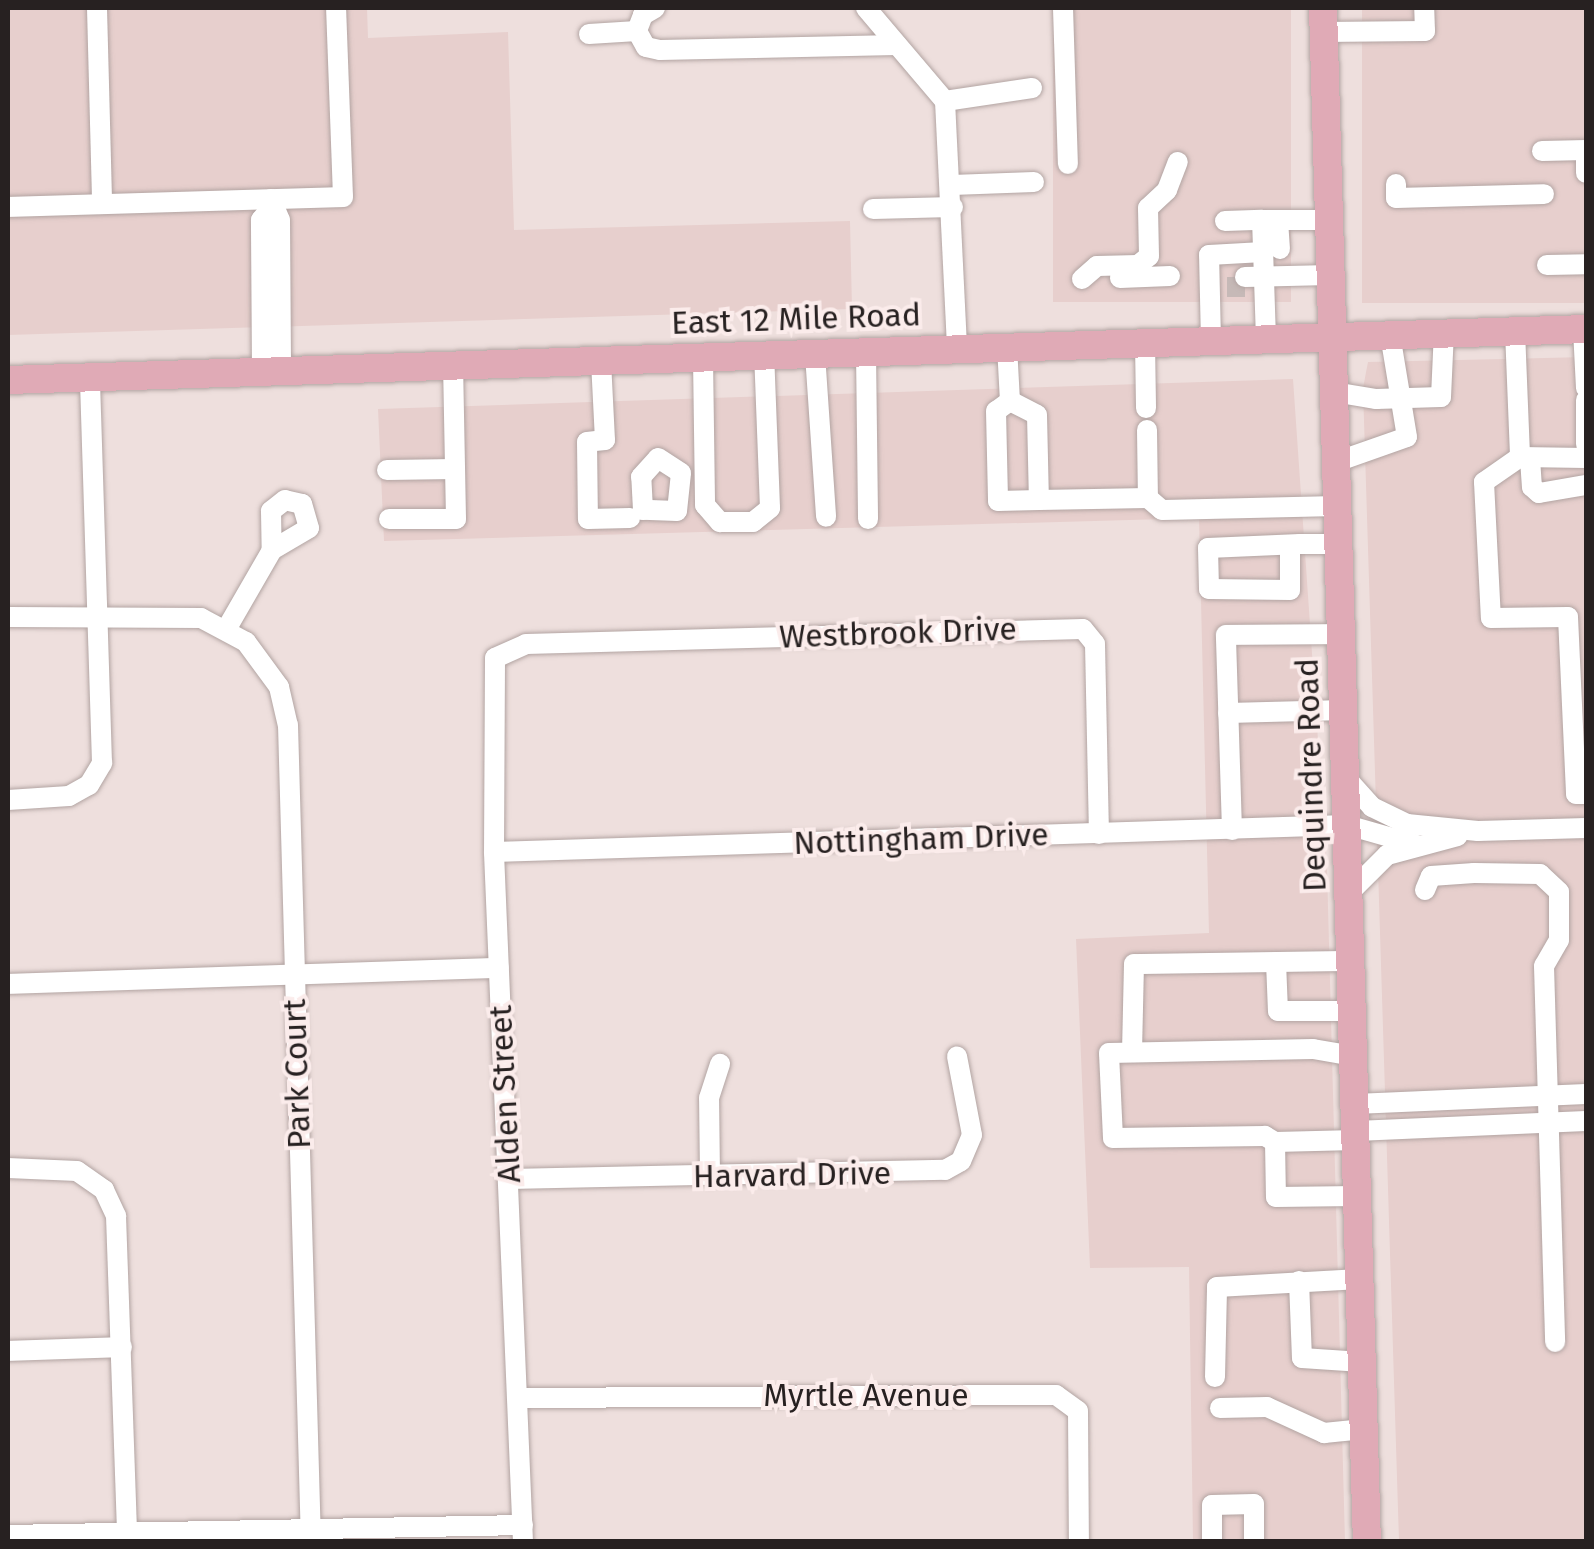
<!DOCTYPE html>
<html>
<head>
<meta charset="utf-8">
<style>
  body { margin:0 }
  #map { position:relative; width:1594px; height:1549px; overflow:hidden; background:#eedfdd; font-family:"Fira Sans",sans-serif }
  div>[style] { position:absolute }
  [style*='--x'] { left:calc(var(--x)*1px); top:calc(var(--y)*1px); width:calc(var(--w)*1px); rotate:calc(var(--a)*1deg) }
  .built>* { inset:0; background:#e7cfcd; transform-origin:0 0 }
  .minor-tunnel>* { height:20px; margin-top:-10px; transform-origin:0; background:repeating-linear-gradient(90deg,#c6b9b7 0 20px,transparent 0 30px) }
  .roads { filter:drop-shadow(0 0 2px #b2a4a2) drop-shadow(0 0 2px #b2a4a2) }
  .minor>* { height:20px; margin:-10px; padding:0 10px; transform-origin:10px; border-radius:10px; background:#fff }
  .major>* { height:28px; margin:-14px; padding:0 14px; transform-origin:14px; border-radius:14px; background:#e0aab6 }
  span { translate:-50% -50%; white-space:nowrap; text-align:center; line-height:1.15; -webkit-text-stroke:8px #fbeceb; paint-order:stroke }
  .street-label { font-size:32px; color:#272121 }
  .frame { position:absolute; inset:0; border:10px solid #272121; pointer-events:none }
</style>
</head>
<body>
<div id="map">
  <div class="built">
    <div style="clip-path:polygon(8px 8px,367px 8px,368px 38px,508px 32px,514px 230px,850px 221px,852px 309px,8px 335px)"></div>
    <div style="left:1053px;top:8px;width:238px;height:294px"></div>
    <div style="left:1362px;top:8px;width:224px;height:295px"></div>
    <div style="clip-path:polygon(1586px 357px,1586px 1541px,1399px 1541px,1363px 388px,1368px 362px)"></div>
    <div style="clip-path:polygon(1293px 379px,1327px 870px,1345px 1541px,1193px 1541px,1189px 1267px,1090px 1268px,1076px 939px,1209px 933px,1199px 518px,384px 541px,378px 409px)"></div>
  </div>
  <div class="minor-tunnel">
    <div style="--x:1227;--y:287;--w:18;--a:0"></div>
  </div>
  <div class="roads">
    <div class="minor">
      <div style="--x:97;--y:8;--w:196;--a:88.5"></div>
      <div style="--x:655;--y:8;--w:14;--a:150"></div>
      <div style="--x:643;--y:15;--w:17;--a:111"></div>
      <div style="--x:637;--y:31;--w:18;--a:61"></div>
      <div style="--x:646;--y:47;--w:14;--a:12"></div>
      <div style="--x:660;--y:50;--w:237;--a:-1.2"></div>
      <div style="--x:866;--y:8;--w:122;--a:49.7"></div>
      <div style="--x:945;--y:101;--w:247;--a:87.2"></div>
      <div style="--x:1063;--y:8;--w:156;--a:88.2"></div>
      <div style="--x:1323;--y:32;--w:102;--a:-0.6"></div>
      <div style="--x:1425;--y:31;--w:23;--a:-92"></div>
      <div style="--x:589;--y:34;--w:48;--a:-3.6"></div>
      <div style="--x:945;--y:101;--w:88;--a:-8.5"></div>
      <div style="--x:1542;--y:151;--w:44;--a:-1.3"></div>
      <div style="--x:1586;--y:150;--w:23;--a:90"></div>
      <div style="--x:1396;--y:184;--w:14;--a:90"></div>
      <div style="--x:1396;--y:198;--w:148;--a:-1.5"></div>
      <div style="--x:952;--y:185;--w:82;--a:-2.1"></div>
      <div style="--x:271;--y:199;--w:23;--a:67"></div>
      <div style="--x:280;--y:220;--w:151;--a:89.6"></div>
      <div style="--x:8;--y:207;--w:335;--a:-1.7"></div>
      <div style="--x:343;--y:197;--w:189;--a:-92.1"></div>
      <div style="--x:873;--y:209;--w:80;--a:-1.4"></div>
      <div style="--x:1225;--y:221;--w:37;--a:-2"></div>
      <div style="--x:1278;--y:221;--w:28;--a:86"></div>
      <div style="--x:1547;--y:265;--w:39;--a:-1"></div>
      <div style="--x:1245;--y:277;--w:85;--a:-1.3"></div>
      <div style="--x:1120;--y:278;--w:50;--a:-2.3"></div>
      <div style="--x:1082;--y:279;--w:20;--a:-41"></div>
      <div style="--x:1097;--y:266;--w:41;--a:-1.4"></div>
      <div style="--x:1138;--y:265;--w:14;--a:-39"></div>
      <div style="--x:1149;--y:256;--w:48;--a:-91.2"></div>
      <div style="--x:1148;--y:208;--w:26;--a:-43"></div>
      <div style="--x:1167;--y:190;--w:30;--a:-69"></div>
      <div style="--x:1583;--y:329;--w:59;--a:87.1"></div>
      <div style="--x:1515;--y:331;--w:126;--a:87.7"></div>
      <div style="--x:1520;--y:457;--w:66;--a:0.9"></div>
      <div style="--x:1266;--y:339;--w:119;--a:-91.9"></div>
      <div style="--x:1262;--y:220;--w:67;--a:0"></div>
      <div style="--x:1211;--y:341;--w:86;--a:-91.3"></div>
      <div style="--x:1209;--y:255;--w:54;--a:-3.2"></div>
      <div style="--x:1145;--y:343;--w:65;--a:89.1"></div>
      <div style="--x:1007;--y:346;--w:55;--a:86.9"></div>
      <div style="--x:1010;--y:401;--w:30;--a:27"></div>
      <div style="--x:1037;--y:415;--w:85;--a:88.7"></div>
      <div style="--x:1039;--y:500;--w:109;--a:-1.1"></div>
      <div style="--x:866;--y:352;--w:167;--a:89.3"></div>
      <div style="--x:815;--y:354;--w:163;--a:86.1"></div>
      <div style="--x:703;--y:358;--w:147;--a:89.2"></div>
      <div style="--x:705;--y:505;--w:23;--a:49"></div>
      <div style="--x:720;--y:522;--w:33;--a:0"></div>
      <div style="--x:753;--y:522;--w:22;--a:-39"></div>
      <div style="--x:770;--y:508;--w:153;--a:-92.2"></div>
      <div style="--x:601;--y:361;--w:79;--a:87.1"></div>
      <div style="--x:605;--y:440;--w:18;--a:174"></div>
      <div style="--x:587;--y:442;--w:77;--a:89.3"></div>
      <div style="--x:588;--y:519;--w:42;--a:-1.4"></div>
      <div style="--x:262;--y:372;--w:152;--a:-90.4"></div>
      <div style="--x:261;--y:220;--w:17;--a:-50"></div>
      <div style="--x:1334;--y:392;--w:43;--a:9.5"></div>
      <div style="--x:1376;--y:399;--w:65;--a:-1.8"></div>
      <div style="--x:1441;--y:397;--w:65;--a:-87.4"></div>
      <div style="--x:1586;--y:400;--w:44;--a:90"></div>
      <div style="--x:1010;--y:401;--w:17;--a:144"></div>
      <div style="--x:996;--y:411;--w:90;--a:88.7"></div>
      <div style="--x:998;--y:501;--w:41;--a:-1.4"></div>
      <div style="--x:1147;--y:430;--w:68;--a:89.2"></div>
      <div style="--x:1148;--y:498;--w:18;--a:41"></div>
      <div style="--x:1162;--y:510;--w:176;--a:-1.3"></div>
      <div style="--x:1520;--y:457;--w:44;--a:145.2"></div>
      <div style="--x:1484;--y:482;--w:136;--a:87.1"></div>
      <div style="--x:1491;--y:618;--w:77;--a:-0.7"></div>
      <div style="--x:1568;--y:617;--w:177;--a:87.4"></div>
      <div style="--x:1576;--y:794;--w:10;--a:0"></div>
      <div style="--x:658;--y:458;--w:27;--a:33"></div>
      <div style="--x:681;--y:473;--w:38;--a:96"></div>
      <div style="--x:677;--y:511;--w:34;--a:-178"></div>
      <div style="--x:643;--y:510;--w:33;--a:-93"></div>
      <div style="--x:641;--y:477;--w:25;--a:-48"></div>
      <div style="--x:1530;--y:459;--w:28;--a:86"></div>
      <div style="--x:1532;--y:487;--w:9;--a:41"></div>
      <div style="--x:1539;--y:493;--w:48;--a:-9.7"></div>
      <div style="--x:1336;--y:462;--w:75;--a:-19.4"></div>
      <div style="--x:1407;--y:437;--w:104;--a:-99.4"></div>
      <div style="--x:387;--y:470;--w:68;--a:-0.8"></div>
      <div style="--x:389;--y:519;--w:67;--a:0"></div>
      <div style="--x:456;--y:519;--w:153;--a:-91.1"></div>
      <div style="--x:1290;--y:545;--w:45;--a:90"></div>
      <div style="--x:1290;--y:590;--w:81;--a:-179.3"></div>
      <div style="--x:1209;--y:589;--w:41;--a:-91.4"></div>
      <div style="--x:1208;--y:548;--w:92;--a:-2.5"></div>
      <div style="--x:1300;--y:544;--w:39;--a:0"></div>
      <div style="--x:8;--y:617;--w:193;--a:0.3"></div>
      <div style="--x:201;--y:618;--w:51;--a:28.1"></div>
      <div style="--x:246;--y:642;--w:56;--a:53.7"></div>
      <div style="--x:279;--y:687;--w:39;--a:77"></div>
      <div style="--x:288;--y:725;--w:817;--a:88.39"></div>
      <div style="--x:227;--y:628;--w:90;--a:-60"></div>
      <div style="--x:272;--y:550;--w:43;--a:-30.7"></div>
      <div style="--x:309;--y:528;--w:25;--a:-106"></div>
      <div style="--x:302;--y:504;--w:17;--a:-167"></div>
      <div style="--x:285;--y:500;--w:18;--a:142"></div>
      <div style="--x:271;--y:511;--w:39;--a:89"></div>
      <div style="--x:1228;--y:713;--w:116;--a:-1.5"></div>
      <div style="--x:1346;--y:778;--w:39;--a:48"></div>
      <div style="--x:1372;--y:807;--w:39;--a:26"></div>
      <div style="--x:1407;--y:824;--w:71;--a:5.6"></div>
      <div style="--x:1478;--y:831;--w:108;--a:-1.6"></div>
      <div style="--x:8;--y:800;--w:61;--a:-3.8"></div>
      <div style="--x:69;--y:796;--w:23;--a:-29"></div>
      <div style="--x:89;--y:785;--w:26;--a:-59"></div>
      <div style="--x:102;--y:763;--w:386;--a:-91.8"></div>
      <div style="--x:1232;--y:830;--w:195;--a:-91.8"></div>
      <div style="--x:1226;--y:635;--w:115;--a:-0.5"></div>
      <div style="--x:494;--y:852;--w:853;--a:-1.81"></div>
      <div style="--x:1347;--y:825;--w:73;--a:15.9"></div>
      <div style="--x:1425;--y:890;--w:15;--a:-67"></div>
      <div style="--x:1431;--y:876;--w:43;--a:-4"></div>
      <div style="--x:1474;--y:873;--w:66;--a:0.9"></div>
      <div style="--x:1540;--y:874;--w:26;--a:43"></div>
      <div style="--x:1559;--y:892;--w:48;--a:90"></div>
      <div style="--x:1559;--y:940;--w:30;--a:120"></div>
      <div style="--x:1544;--y:966;--w:376;--a:88.3"></div>
      <div style="--x:1349;--y:893;--w:54;--a:-45"></div>
      <div style="--x:1387;--y:855;--w:73;--a:-15"></div>
      <div style="--x:1276;--y:962;--w:49;--a:87.7"></div>
      <div style="--x:1278;--y:1011;--w:75;--a:0"></div>
      <div style="--x:8;--y:984;--w:491;--a:-1.9"></div>
      <div style="--x:1132;--y:1052;--w:88;--a:-88.7"></div>
      <div style="--x:1134;--y:964;--w:217;--a:-0.8"></div>
      <div style="--x:1355;--y:1104;--w:231;--a:-2.5"></div>
      <div style="--x:1356;--y:1131;--w:230;--a:-2.5"></div>
      <div style="--x:1356;--y:1140;--w:81;--a:178.6"></div>
      <div style="--x:1275;--y:1142;--w:55;--a:89"></div>
      <div style="--x:1276;--y:1197;--w:81;--a:-0.7"></div>
      <div style="--x:1275;--y:1142;--w:12;--a:-149"></div>
      <div style="--x:1265;--y:1136;--w:152;--a:179.2"></div>
      <div style="--x:1113;--y:1138;--w:85;--a:-92.7"></div>
      <div style="--x:1109;--y:1053;--w:204;--a:-1.1"></div>
      <div style="--x:1313;--y:1049;--w:42;--a:9.7"></div>
      <div style="--x:8;--y:1168;--w:69;--a:2.5"></div>
      <div style="--x:77;--y:1171;--w:33;--a:35"></div>
      <div style="--x:104;--y:1190;--w:29;--a:65"></div>
      <div style="--x:116;--y:1216;--w:315;--a:88"></div>
      <div style="--x:710;--y:1176;--w:78;--a:-90.7"></div>
      <div style="--x:709;--y:1098;--w:36;--a:-72"></div>
      <div style="--x:509;--y:1179;--w:436;--a:-1.2"></div>
      <div style="--x:945;--y:1170;--w:18;--a:-29"></div>
      <div style="--x:961;--y:1161;--w:28;--a:-67"></div>
      <div style="--x:972;--y:1135;--w:80;--a:-100.8"></div>
      <div style="--x:1299;--y:1281;--w:77;--a:87.8"></div>
      <div style="--x:1302;--y:1358;--w:60;--a:3.8"></div>
      <div style="--x:8;--y:1351;--w:114;--a:-2"></div>
      <div style="--x:1215;--y:1377;--w:90;--a:-88.7"></div>
      <div style="--x:1217;--y:1287;--w:143;--a:-3.2"></div>
      <div style="--x:518;--y:1398;--w:538;--a:-0.32"></div>
      <div style="--x:1056;--y:1395;--w:27;--a:36"></div>
      <div style="--x:1078;--y:1411;--w:131;--a:89.6"></div>
      <div style="--x:1220;--y:1408;--w:47;--a:-1.2"></div>
      <div style="--x:1267;--y:1407;--w:63;--a:24.5"></div>
      <div style="--x:1324;--y:1433;--w:40;--a:-5.7"></div>
      <div style="--x:8;--y:1535;--w:515;--a:-1.11"></div>
      <div style="--x:523;--y:1542;--w:691;--a:-92.41"></div>
      <div style="--x:494;--y:852;--w:194;--a:-89.7"></div>
      <div style="--x:495;--y:658;--w:34;--a:-24"></div>
      <div style="--x:526;--y:644;--w:557;--a:-1.54"></div>
      <div style="--x:1083;--y:629;--w:19;--a:51"></div>
      <div style="--x:1095;--y:644;--w:190;--a:88.8"></div>
      <div style="--x:1212;--y:1542;--w:37;--a:-90"></div>
      <div style="--x:1212;--y:1505;--w:42;--a:-1.4"></div>
      <div style="--x:1254;--y:1504;--w:38;--a:90"></div>
    </div>
    <div class="major">
      <div style="--x:1323;--y:8;--w:1535;--a:88.36"></div>
      <div style="--x:8;--y:380;--w:1579;--a:-1.85"></div>
    </div>
  </div>
  <div class="street-label">
    <span style="left:796px;top:319px;rotate:-2deg">East 12 Mile Road</span>
    <span style="left:898px;top:633px;rotate:-2deg">Westbrook Drive</span>
    <span style="left:1311px;top:775px;rotate:-92deg">Dequindre Road</span>
    <span style="left:921px;top:839px;rotate:-2deg">Nottingham Drive</span>
    <span style="left:297px;top:1074px;rotate:-92deg">Park Court</span>
    <span style="left:505px;top:1094px;rotate:-93deg">Alden Street</span>
    <span style="left:792px;top:1175px;rotate:-1deg">Harvard Drive</span>
    <span style="left:866px;top:1395px">Myrtle Avenue</span>
  </div>
  <div class="frame"></div>
</div>
</body>
</html>
